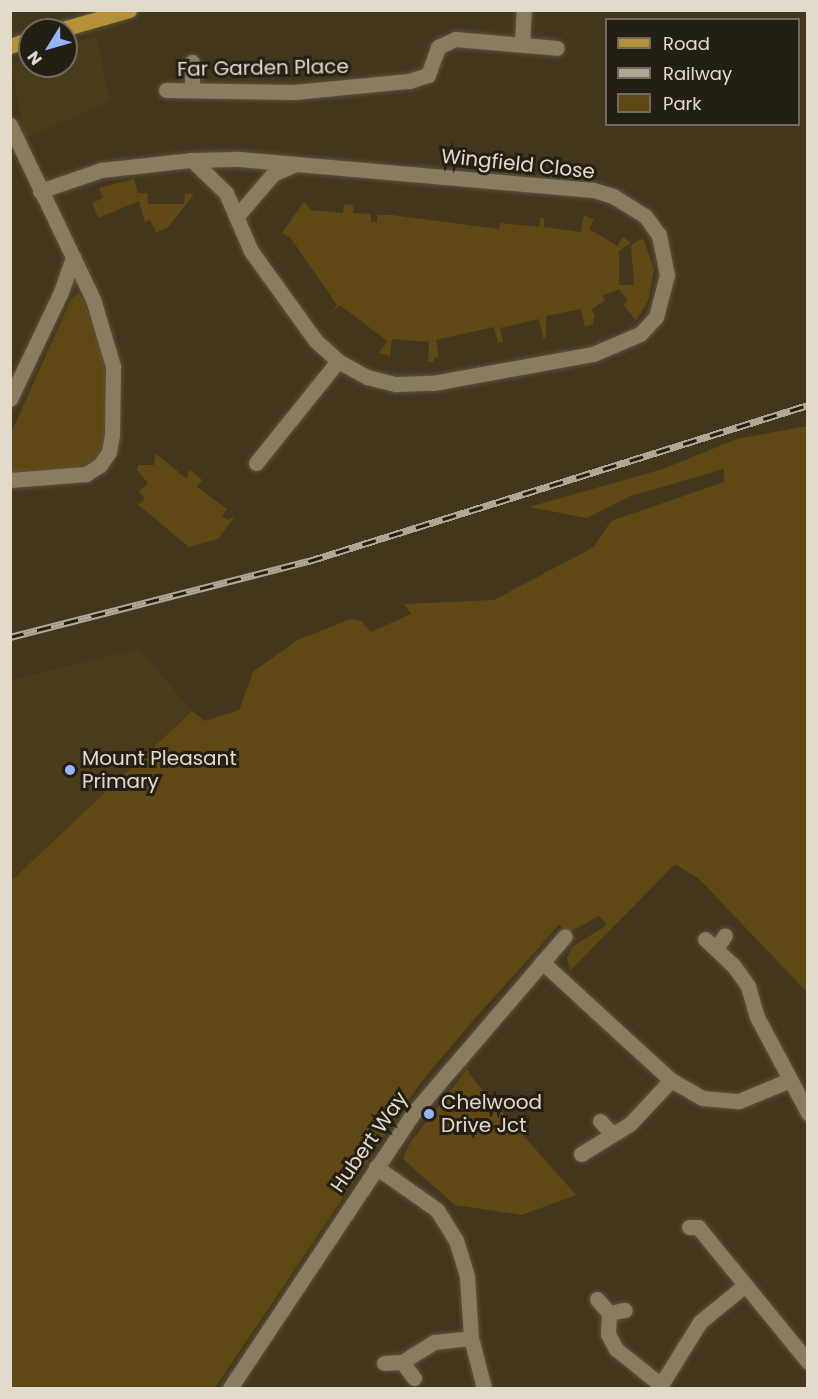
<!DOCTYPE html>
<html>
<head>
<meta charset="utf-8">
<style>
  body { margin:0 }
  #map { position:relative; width:818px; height:1399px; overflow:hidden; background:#42361d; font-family:Poppins,sans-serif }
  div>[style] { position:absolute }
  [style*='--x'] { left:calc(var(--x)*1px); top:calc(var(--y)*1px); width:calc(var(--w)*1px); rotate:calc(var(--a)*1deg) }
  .built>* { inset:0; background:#4a3b1b }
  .green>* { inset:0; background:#5f4813 }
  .roads { filter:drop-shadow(0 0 2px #5d523d) drop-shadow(0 0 2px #5d523d) }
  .minor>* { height:15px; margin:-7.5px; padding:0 7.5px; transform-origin:7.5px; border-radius:7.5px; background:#897c61 }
  .major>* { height:15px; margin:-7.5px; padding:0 7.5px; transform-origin:7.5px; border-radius:7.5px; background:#b49038 }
  .rail>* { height:7px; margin-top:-3.5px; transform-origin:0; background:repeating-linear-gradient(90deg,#241f14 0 14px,#b0a795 0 28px); box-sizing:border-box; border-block:2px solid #b0a795 }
  .dots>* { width:16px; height:16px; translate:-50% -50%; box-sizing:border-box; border:3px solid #241f14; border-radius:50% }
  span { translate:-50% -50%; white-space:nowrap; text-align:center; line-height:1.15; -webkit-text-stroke:6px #241f14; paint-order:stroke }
  .street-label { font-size:20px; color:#e2dbcc }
  .poi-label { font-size:20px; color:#e2dbcc }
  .left { translate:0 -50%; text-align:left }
  .frame { position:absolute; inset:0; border:12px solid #e2dbcc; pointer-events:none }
  .legend { position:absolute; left:605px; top:18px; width:195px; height:108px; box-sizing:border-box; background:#241f14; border:2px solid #706a5e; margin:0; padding:8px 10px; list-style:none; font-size:18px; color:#e2dbcc }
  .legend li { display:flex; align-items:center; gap:12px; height:30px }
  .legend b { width:30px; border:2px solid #706a5e }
  .north { position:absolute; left:18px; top:18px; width:60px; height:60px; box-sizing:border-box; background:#241f14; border:2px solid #706a5e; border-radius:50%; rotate:233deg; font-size:16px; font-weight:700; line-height:24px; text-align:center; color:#e2dbcc }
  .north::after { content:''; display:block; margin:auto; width:21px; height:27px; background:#95b6fd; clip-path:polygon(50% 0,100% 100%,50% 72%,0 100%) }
</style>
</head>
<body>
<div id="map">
  <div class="built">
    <div style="clip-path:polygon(96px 36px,110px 101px,24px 139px,12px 65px,30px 56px,30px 66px,66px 66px,66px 45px)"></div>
    <div style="clip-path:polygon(140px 649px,192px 711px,11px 881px,11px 680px)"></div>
  </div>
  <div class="green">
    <div style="clip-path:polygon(134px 179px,138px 193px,147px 193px,148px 204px,184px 204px,185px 193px,194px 194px,169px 226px,156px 233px,150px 220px,145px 222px,139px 201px,98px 218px,92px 203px,103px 198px,99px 188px)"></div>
    <div style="clip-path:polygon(304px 202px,311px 210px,330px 212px,343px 213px,344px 204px,354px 205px,353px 213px,371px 214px,371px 222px,377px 222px,377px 215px,392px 215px,499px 229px,500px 223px,539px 227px,540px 218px,544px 218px,544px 227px,581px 232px,584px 215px,594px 220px,589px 229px,603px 237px,617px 246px,623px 237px,631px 243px,619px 251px,619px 285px,634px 285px,631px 245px,643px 238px,654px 269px,649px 299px,636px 321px,623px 304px,628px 301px,619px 289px,602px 296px,605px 300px,591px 310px,595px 315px,593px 324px,585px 327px,581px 309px,546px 316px,546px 337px,543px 338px,539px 319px,500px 328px,503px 342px,498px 343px,494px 327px,436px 340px,439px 357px,434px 358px,434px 362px,428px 362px,429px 342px,392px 339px,390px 356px,379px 353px,387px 341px,340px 305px,329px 314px,337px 305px,290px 237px,282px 233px)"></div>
    <div style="clip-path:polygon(78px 293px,84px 300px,105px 361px,105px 438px,98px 456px,85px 467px,11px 477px,11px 433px,71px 299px)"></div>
    <div style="clip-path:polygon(807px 426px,807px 992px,699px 879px,675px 864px,570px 971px,567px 957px,572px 947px,607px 925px,599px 916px,570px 932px,559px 925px,471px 1023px,421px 1082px,215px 1388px,11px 1388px,11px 881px,192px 711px,205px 721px,239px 710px,253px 672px,297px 640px,351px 619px,361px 621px,371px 632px,411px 614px,404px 604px,494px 600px,594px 547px,611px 521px,724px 482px,724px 469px,631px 496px,587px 518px,529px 507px,663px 469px,737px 439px)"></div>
    <div style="clip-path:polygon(155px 453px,187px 479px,189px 469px,202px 480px,197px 487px,227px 509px,222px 516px,228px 520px,235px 516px,218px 539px,189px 547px,130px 498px,139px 504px,145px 499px,139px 491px,148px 483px,137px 470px,138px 465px,154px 465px)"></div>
    <div style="clip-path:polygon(467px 1069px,475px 1081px,576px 1195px,522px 1215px,455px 1205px,403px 1159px,409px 1144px)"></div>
  </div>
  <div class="roads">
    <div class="minor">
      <div style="--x:522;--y:44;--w:34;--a:-87"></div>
      <div style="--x:192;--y:62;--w:28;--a:90"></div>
      <div style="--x:166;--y:90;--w:128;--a:0.9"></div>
      <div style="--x:294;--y:92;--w:116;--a:-5.5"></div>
      <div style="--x:409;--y:81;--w:20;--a:-18"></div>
      <div style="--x:428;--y:75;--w:30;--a:-70"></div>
      <div style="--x:438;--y:47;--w:19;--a:-25"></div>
      <div style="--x:455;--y:39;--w:102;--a:5"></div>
      <div style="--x:10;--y:125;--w:193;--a:64.5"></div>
      <div style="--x:93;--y:299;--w:70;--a:73.4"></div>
      <div style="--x:113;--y:366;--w:69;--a:90.8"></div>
      <div style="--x:112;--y:435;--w:17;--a:100"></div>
      <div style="--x:109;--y:452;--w:16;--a:125"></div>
      <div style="--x:100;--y:465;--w:17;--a:147"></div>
      <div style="--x:86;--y:474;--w:76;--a:175.5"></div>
      <div style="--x:40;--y:191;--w:65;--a:-19"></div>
      <div style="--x:101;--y:170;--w:92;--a:-6.3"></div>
      <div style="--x:192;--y:160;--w:47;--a:44.1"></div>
      <div style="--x:226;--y:193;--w:63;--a:66.7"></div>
      <div style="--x:251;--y:251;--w:111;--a:54.2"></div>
      <div style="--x:316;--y:341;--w:30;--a:42"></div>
      <div style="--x:338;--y:361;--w:33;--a:29"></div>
      <div style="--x:367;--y:377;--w:30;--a:14"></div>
      <div style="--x:396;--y:384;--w:37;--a:-2"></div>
      <div style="--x:433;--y:383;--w:163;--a:-10.3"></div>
      <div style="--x:593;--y:354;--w:51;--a:-23.1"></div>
      <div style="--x:640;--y:334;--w:23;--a:-47"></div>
      <div style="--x:656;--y:317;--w:43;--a:-75.3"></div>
      <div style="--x:667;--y:275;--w:41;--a:-101.3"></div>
      <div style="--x:659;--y:235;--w:24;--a:-126"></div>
      <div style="--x:645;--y:216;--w:38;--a:-148"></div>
      <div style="--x:613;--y:196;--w:21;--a:-163"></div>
      <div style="--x:593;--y:190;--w:358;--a:-175"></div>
      <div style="--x:236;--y:159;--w:44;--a:178.7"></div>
      <div style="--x:236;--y:217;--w:57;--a:-49.3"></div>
      <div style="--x:273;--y:174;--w:22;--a:-24"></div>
      <div style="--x:10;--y:399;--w:119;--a:-64.5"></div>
      <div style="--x:61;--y:292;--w:37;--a:-71"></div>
      <div style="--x:256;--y:463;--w:131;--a:-51.2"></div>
      <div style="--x:705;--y:939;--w:38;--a:43"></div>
      <div style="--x:733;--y:965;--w:26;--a:54"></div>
      <div style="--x:748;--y:986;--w:32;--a:74"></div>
      <div style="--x:757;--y:1017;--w:109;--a:62"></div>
      <div style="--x:717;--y:947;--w:14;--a:-56"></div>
      <div style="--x:542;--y:962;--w:175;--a:42.5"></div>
      <div style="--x:671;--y:1080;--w:36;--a:30"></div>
      <div style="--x:702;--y:1098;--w:37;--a:5"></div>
      <div style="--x:739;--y:1101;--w:55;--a:-22.4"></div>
      <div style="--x:600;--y:1121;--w:16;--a:47"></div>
      <div style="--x:581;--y:1154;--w:57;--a:-31.5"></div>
      <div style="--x:630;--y:1124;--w:60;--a:-47"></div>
      <div style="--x:376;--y:1167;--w:75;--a:35.2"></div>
      <div style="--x:437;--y:1210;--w:36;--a:58"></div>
      <div style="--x:456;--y:1240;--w:39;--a:73"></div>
      <div style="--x:467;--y:1277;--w:61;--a:86.2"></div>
      <div style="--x:471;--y:1338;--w:52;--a:75.4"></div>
      <div style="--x:689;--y:1227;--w:9;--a:0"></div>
      <div style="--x:698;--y:1227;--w:174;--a:50.8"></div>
      <div style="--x:597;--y:1299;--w:18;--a:49"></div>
      <div style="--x:609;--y:1313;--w:21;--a:93"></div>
      <div style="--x:608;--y:1334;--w:17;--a:62"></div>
      <div style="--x:616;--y:1349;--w:58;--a:38.7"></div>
      <div style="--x:609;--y:1313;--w:16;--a:-11"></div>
      <div style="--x:402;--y:1362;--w:20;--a:53"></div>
      <div style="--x:384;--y:1363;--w:18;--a:-3"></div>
      <div style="--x:402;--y:1362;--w:38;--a:-32"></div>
      <div style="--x:434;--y:1342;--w:37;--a:-6"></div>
      <div style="--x:230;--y:1388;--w:333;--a:-56.3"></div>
      <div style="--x:415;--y:1111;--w:230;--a:-49.4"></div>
      <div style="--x:659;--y:1388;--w:78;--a:-58.2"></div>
      <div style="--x:700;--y:1322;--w:58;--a:-39.4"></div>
    </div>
    <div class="major">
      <div style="--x:59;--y:30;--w:73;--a:-15.9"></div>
      <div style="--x:10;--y:46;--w:21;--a:-19"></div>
    </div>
  </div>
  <div class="rail">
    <div style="--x:10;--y:637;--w:309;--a:-14.3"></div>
    <div style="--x:309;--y:561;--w:523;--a:-17.36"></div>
  </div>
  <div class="dots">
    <div style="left:70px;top:770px;background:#95b6fd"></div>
    <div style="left:429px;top:1114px;background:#95b6fd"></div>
  </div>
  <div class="street-label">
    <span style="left:263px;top:68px;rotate:-1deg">Far Garden Place</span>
    <span style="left:518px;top:164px;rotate:6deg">Wingfield Close</span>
    <span style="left:369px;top:1142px;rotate:-55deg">Hubert Way</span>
  </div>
  <div class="poi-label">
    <span class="left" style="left:82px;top:770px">Mount Pleasant<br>Primary</span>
    <span class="left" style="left:441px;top:1114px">Chelwood<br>Drive Jct</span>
  </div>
  <div class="frame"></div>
  <ul class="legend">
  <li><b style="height:8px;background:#b49038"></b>Road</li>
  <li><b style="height:8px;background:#b0a795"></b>Railway</li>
  <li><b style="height:16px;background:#5f4813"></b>Park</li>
  </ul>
  <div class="north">N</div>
</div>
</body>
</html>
